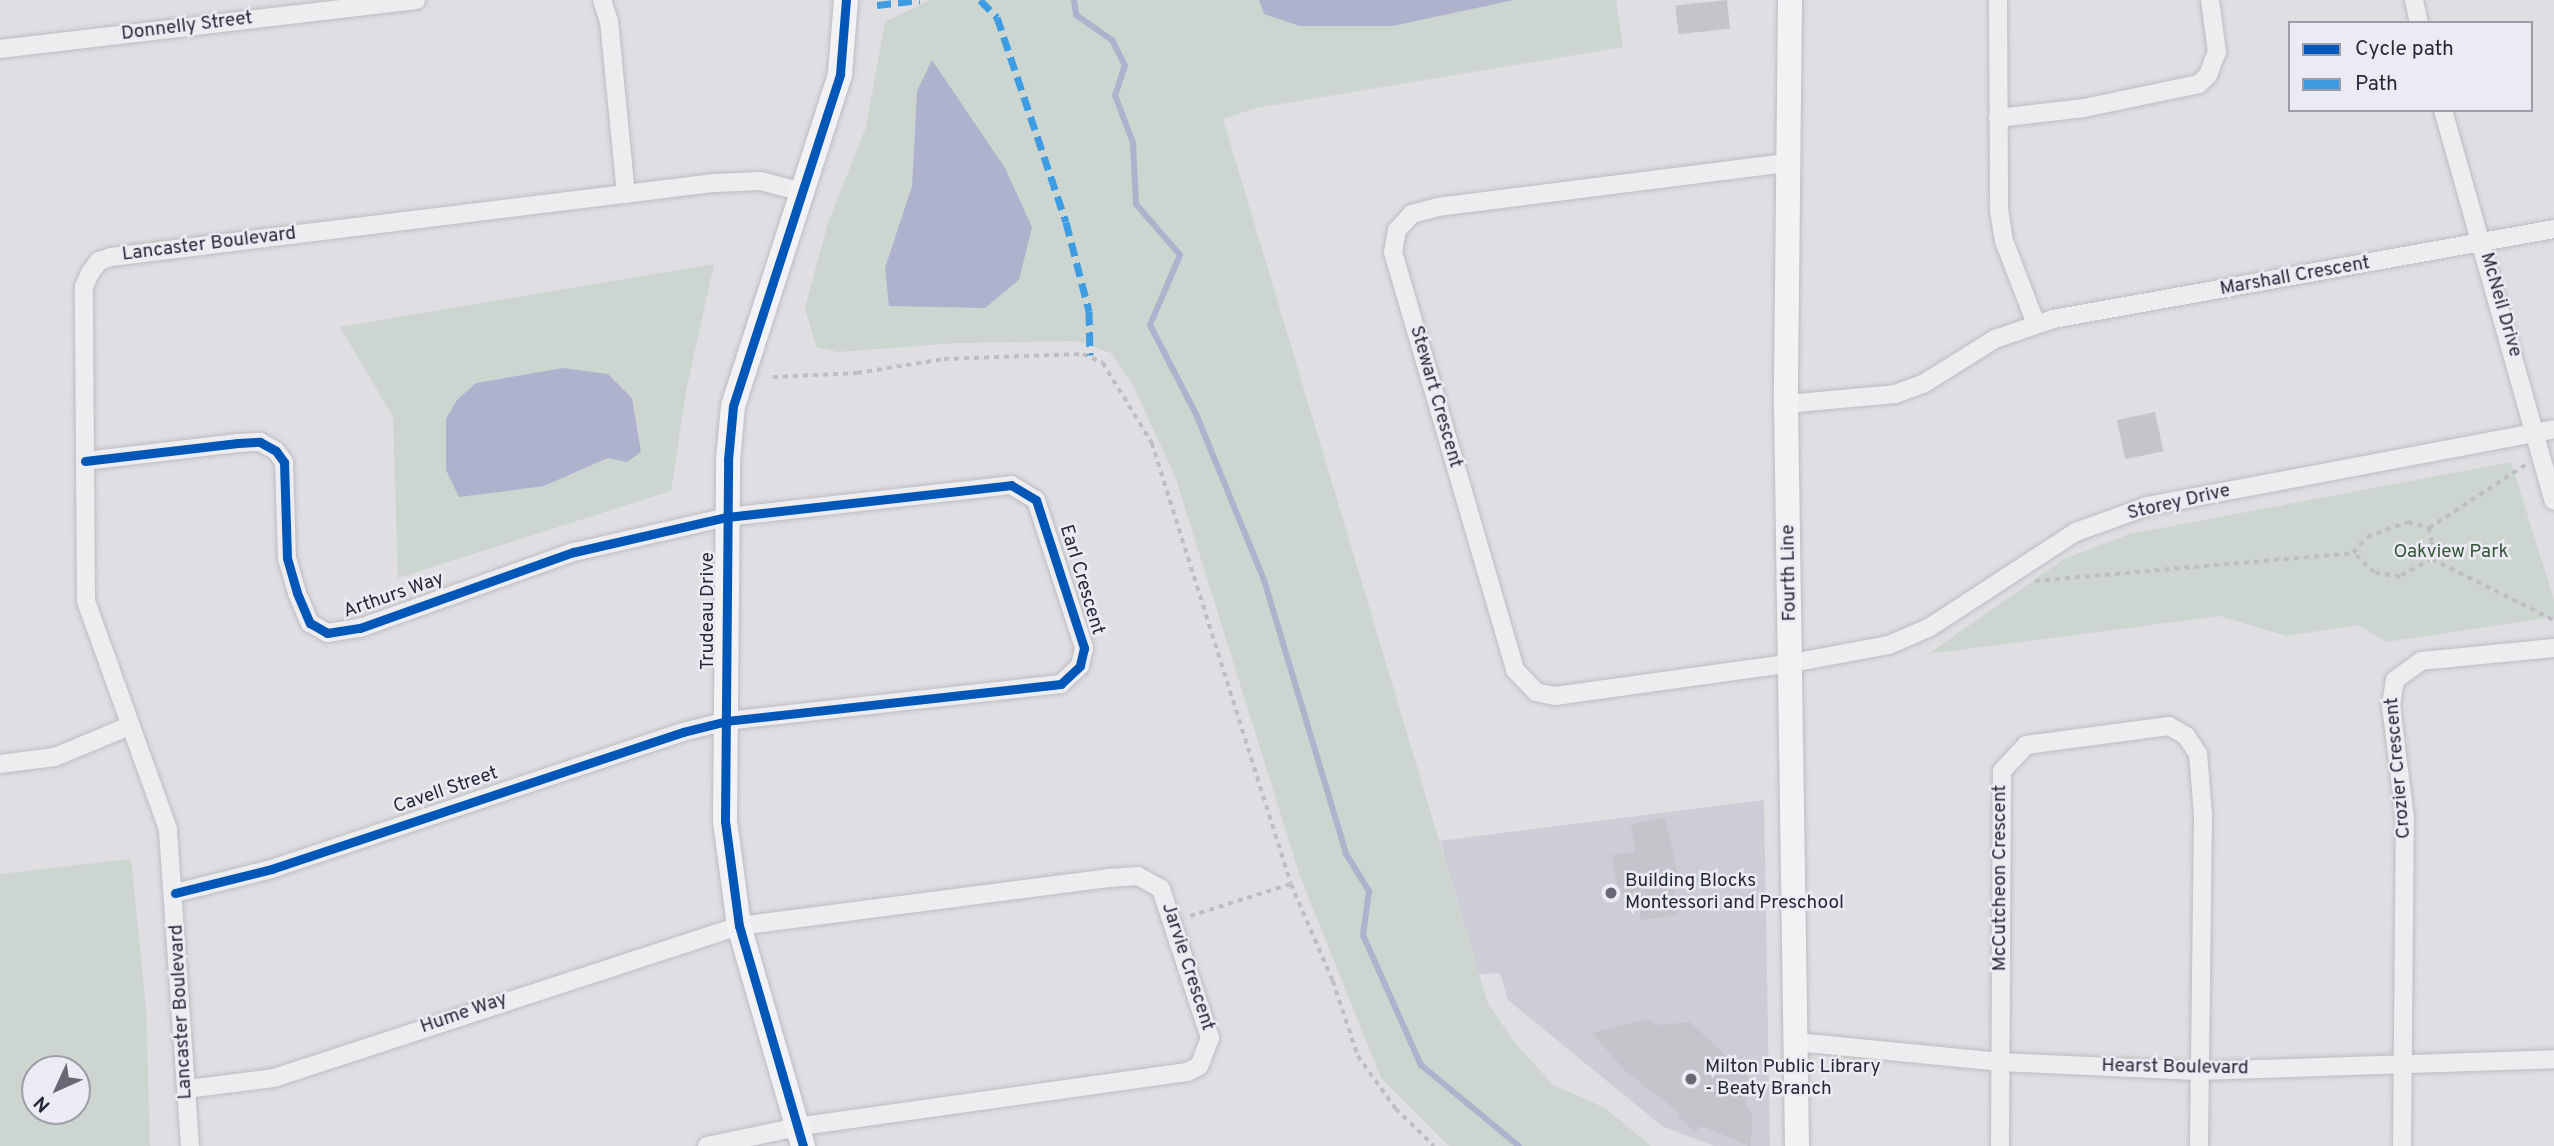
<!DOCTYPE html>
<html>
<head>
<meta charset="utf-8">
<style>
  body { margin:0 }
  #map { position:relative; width:2554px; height:1146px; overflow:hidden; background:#dedee3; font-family:Overpass,sans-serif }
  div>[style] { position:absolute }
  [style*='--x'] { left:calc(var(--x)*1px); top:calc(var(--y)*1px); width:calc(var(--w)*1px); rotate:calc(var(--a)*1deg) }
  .built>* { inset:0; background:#cccdd6 }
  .green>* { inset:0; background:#ccd5cf }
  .water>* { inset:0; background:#aeb2cd }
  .stream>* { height:6px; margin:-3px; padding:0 3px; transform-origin:3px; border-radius:3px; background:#aeb2cd }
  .building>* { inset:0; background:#c4c4ca; transform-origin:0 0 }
  .path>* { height:3.5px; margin-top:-1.75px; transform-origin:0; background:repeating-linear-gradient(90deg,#bdbdc2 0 5px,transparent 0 10px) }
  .roads { filter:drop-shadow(0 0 2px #bcbcc1) drop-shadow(0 0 2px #bcbcc1) }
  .street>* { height:18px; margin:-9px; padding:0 9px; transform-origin:9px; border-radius:9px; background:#ededf0 }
  .secondary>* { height:24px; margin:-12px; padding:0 12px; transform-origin:12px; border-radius:12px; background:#f2f2f4 }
  .quiet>* { height:7px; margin-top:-3.5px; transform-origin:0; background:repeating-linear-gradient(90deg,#3d9ce2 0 14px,transparent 0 21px) }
  .cycleway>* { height:9px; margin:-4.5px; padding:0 4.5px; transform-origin:4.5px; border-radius:4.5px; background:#0057b8 }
  .dots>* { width:19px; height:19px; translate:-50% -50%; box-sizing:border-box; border:4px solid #ebecf3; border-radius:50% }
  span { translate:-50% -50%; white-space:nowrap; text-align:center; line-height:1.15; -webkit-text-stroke:5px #ebecf3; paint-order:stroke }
  .street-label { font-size:19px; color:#27273a }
  .park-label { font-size:19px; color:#35553a }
  .poi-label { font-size:19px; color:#27273a }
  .left { translate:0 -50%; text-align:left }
  .legend { position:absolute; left:2288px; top:21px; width:245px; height:91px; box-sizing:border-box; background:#ebecf3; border:2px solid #9d9da9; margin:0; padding:9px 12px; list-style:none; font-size:21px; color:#27273a }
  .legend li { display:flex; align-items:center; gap:14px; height:35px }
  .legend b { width:35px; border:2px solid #9d9da9 }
  .north { position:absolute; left:21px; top:1055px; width:70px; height:70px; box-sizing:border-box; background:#ebecf3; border:2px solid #9d9da9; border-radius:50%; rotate:225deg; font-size:19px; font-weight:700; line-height:28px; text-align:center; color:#27273a }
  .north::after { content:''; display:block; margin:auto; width:24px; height:32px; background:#676775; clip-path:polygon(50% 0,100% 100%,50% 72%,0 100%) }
</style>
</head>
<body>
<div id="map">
  <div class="built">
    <div style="clip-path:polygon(1764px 800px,1770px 1146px,1714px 1146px,1662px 1126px,1508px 1000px,1500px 973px,1479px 974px,1440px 841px)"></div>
  </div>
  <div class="green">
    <div style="clip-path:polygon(evenodd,930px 0,1259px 0,1265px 14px,1300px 26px,1393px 26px,1514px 0,1616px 0,1623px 47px,1256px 108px,1223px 119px,1488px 1004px,1516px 1044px,1553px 1085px,1605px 1108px,1651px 1146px,1449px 1146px,1381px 1078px,1300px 876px,1176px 479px,1133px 385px,1111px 353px,1077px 341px,957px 343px,838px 352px,816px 347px,805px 308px,828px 223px,866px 127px,885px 22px,930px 0,932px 61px,985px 308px,885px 268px,912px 186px,917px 91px,932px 61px)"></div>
    <div style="clip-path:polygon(evenodd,714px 264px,686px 391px,671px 491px,398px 578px,393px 417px,340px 327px,714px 264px,608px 374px,632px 398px,641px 452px,627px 461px,608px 458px,544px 486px,446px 470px,446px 419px,608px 374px)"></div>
    <div style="clip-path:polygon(2511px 462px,2554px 600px,2554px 617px,2386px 642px,2358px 625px,2286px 636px,2220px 616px,1928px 654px,2064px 559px,2130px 534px)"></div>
    <div style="clip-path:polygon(evenodd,131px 859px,146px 1007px,150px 1146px,0 1146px,0 874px,131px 859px,35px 1069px,77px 1069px,77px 1111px,35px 1111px,35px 1069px)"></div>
  </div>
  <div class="water">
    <div style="clip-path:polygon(1259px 0,1514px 0,1393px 26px,1300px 26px,1264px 14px)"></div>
    <div style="clip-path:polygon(932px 60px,1005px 168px,1032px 227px,1019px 280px,985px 308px,889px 306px,885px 268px,912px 186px,917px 91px)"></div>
    <div style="clip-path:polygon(563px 368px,608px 374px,632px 398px,641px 452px,627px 462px,608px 458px,544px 486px,459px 497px,446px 470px,446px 419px,457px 400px,476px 383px)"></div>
  </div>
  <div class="stream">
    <div style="--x:1074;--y:0;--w:15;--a:82"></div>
    <div style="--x:1076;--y:15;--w:44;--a:34.8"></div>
    <div style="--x:1112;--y:40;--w:28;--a:63"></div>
    <div style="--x:1125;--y:65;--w:32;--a:108"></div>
    <div style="--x:1115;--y:95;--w:51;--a:69.4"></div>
    <div style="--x:1133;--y:143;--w:61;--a:87.2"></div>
    <div style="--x:1136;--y:204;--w:67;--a:49.2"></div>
    <div style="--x:1180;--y:255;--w:76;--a:113.2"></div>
    <div style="--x:1150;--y:325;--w:100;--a:62.7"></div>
    <div style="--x:1196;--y:414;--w:179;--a:67.7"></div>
    <div style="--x:1264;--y:580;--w:286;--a:73.3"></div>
    <div style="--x:1346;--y:854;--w:44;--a:58.1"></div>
    <div style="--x:1369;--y:891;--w:44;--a:97.8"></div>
    <div style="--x:1363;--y:935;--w:142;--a:66"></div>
    <div style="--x:1421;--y:1065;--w:127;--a:39.6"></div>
  </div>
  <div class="building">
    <div style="left:1727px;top:0;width:29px;height:52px;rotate:84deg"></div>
    <div style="left:2155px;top:412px;width:40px;height:39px;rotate:78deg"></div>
    <div style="clip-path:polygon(1665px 818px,1681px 886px,1674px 887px,1678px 915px,1641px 920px,1637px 892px,1618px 895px,1612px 855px,1635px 852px,1631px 824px)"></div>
    <div style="clip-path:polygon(1648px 1019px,1658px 1025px,1690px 1022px,1728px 1057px,1743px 1063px,1742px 1070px,1748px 1073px,1746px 1104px,1753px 1118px,1750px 1146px,1701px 1126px,1695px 1132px,1677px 1115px,1680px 1113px,1624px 1070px,1592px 1033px)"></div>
  </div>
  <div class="path">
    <div style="--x:773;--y:377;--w:84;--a:-2.7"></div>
    <div style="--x:857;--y:373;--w:88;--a:-9.1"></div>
    <div style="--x:944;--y:359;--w:139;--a:-2.1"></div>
    <div style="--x:1083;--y:354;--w:22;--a:24"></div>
    <div style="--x:1103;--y:363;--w:94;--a:58.5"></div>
    <div style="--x:1152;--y:443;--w:462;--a:72.5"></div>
    <div style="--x:1291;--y:884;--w:106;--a:66.6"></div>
    <div style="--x:1333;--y:981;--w:79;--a:71.6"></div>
    <div style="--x:1358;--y:1056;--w:65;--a:54.4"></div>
    <div style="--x:1396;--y:1109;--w:53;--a:44.2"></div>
    <div style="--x:2429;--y:528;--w:115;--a:-33.3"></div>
    <div style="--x:2432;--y:559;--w:136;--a:26.6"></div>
    <div style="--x:2035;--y:581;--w:319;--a:-5"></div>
    <div style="--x:2353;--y:553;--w:21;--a:-49"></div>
    <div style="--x:2367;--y:537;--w:44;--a:-20.1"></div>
    <div style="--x:2408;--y:522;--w:22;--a:16"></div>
    <div style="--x:2429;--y:528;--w:14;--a:78"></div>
    <div style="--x:2432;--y:542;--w:17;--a:90"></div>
    <div style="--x:2432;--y:559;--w:37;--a:151"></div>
    <div style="--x:2400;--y:577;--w:26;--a:-171"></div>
    <div style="--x:2374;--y:573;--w:29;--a:-136"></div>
    <div style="--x:1190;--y:916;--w:106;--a:-17.6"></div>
  </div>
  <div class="roads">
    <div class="street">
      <div style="--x:602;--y:0;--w:22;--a:72"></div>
      <div style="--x:609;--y:21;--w:174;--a:84.4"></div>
      <div style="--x:1998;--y:0;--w:210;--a:89.7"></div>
      <div style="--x:1999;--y:210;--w:31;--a:81"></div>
      <div style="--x:2004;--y:241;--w:89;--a:68.9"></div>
      <div style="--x:2414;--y:0;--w:24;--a:78"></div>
      <div style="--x:0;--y:49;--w:419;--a:-6.7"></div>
      <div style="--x:2443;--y:110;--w:406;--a:74.2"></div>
      <div style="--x:1998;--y:118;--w:87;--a:-6.6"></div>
      <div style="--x:2084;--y:108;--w:117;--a:-11.8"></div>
      <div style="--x:2199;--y:84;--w:13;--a:-45"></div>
      <div style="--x:2208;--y:75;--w:25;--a:-69"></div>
      <div style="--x:2217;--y:52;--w:52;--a:-97.7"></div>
      <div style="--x:1786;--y:163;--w:351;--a:172.8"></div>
      <div style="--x:1438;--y:207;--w:27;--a:165"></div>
      <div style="--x:1412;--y:214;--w:22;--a:133"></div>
      <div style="--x:1397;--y:230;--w:22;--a:100"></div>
      <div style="--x:1393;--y:252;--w:435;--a:73.7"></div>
      <div style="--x:1515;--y:670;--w:30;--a:46"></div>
      <div style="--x:1536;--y:692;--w:19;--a:12"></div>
      <div style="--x:1555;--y:696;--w:239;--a:-7.9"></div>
      <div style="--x:1792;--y:663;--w:99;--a:-10.5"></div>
      <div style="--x:1889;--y:645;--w:45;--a:-23.7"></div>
      <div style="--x:1930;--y:627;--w:174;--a:-33.1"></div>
      <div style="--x:2076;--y:532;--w:77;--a:-19.9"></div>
      <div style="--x:2148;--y:506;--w:413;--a:-10.7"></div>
      <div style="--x:1786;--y:404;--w:109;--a:-5.2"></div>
      <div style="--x:1895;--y:394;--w:30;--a:-20"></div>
      <div style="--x:1923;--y:384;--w:85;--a:-32"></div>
      <div style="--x:1995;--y:339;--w:61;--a:-19"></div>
      <div style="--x:2053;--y:319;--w:509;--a:-10.18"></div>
      <div style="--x:85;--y:461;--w:154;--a:-6.7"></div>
      <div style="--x:238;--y:443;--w:22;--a:-3"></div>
      <div style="--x:260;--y:442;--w:18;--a:29"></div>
      <div style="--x:276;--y:451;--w:14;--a:54"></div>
      <div style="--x:284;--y:462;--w:96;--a:88.2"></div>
      <div style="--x:287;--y:558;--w:36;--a:74"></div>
      <div style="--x:297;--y:593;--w:33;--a:67"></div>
      <div style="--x:310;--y:623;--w:20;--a:30"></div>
      <div style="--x:327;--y:633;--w:33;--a:-9"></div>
      <div style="--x:360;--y:628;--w:227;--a:-19.6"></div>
      <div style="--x:574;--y:552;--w:157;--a:-12.9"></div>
      <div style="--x:727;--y:517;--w:286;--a:-6.4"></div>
      <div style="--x:1011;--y:485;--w:29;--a:31"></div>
      <div style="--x:1036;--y:500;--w:156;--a:72"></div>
      <div style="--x:1084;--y:648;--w:18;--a:103"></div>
      <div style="--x:1080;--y:666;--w:26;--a:137"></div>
      <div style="--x:1061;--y:684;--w:336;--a:173.7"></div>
      <div style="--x:727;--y:721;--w:45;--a:166"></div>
      <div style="--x:683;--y:732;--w:433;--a:161.6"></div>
      <div style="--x:272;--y:869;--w:100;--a:166.1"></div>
      <div style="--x:0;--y:764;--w:55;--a:-7.3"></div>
      <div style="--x:55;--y:757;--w:80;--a:-22.7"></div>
      <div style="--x:1797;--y:1042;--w:205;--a:5.6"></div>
      <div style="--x:2001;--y:1062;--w:197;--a:2.6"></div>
      <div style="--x:2198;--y:1071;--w:356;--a:-1.9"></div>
      <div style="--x:187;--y:1089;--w:88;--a:-7.2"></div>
      <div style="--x:274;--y:1078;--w:489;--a:-18.1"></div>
      <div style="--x:739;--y:926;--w:374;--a:-7.4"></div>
      <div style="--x:1110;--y:878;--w:28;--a:-4"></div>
      <div style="--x:1138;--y:876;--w:26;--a:29"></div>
      <div style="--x:1161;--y:889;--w:157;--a:71.8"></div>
      <div style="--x:1210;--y:1038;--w:30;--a:111"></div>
      <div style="--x:1199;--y:1066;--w:13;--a:153"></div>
      <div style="--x:1187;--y:1072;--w:393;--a:172"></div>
      <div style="--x:798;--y:1127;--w:93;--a:168.2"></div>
      <div style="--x:190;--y:1146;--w:318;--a:-94"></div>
      <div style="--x:168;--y:829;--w:242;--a:-109.8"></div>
      <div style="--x:86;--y:601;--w:314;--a:-90.4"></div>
      <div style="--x:84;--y:287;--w:15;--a:-67"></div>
      <div style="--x:90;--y:273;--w:15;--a:-53"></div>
      <div style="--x:99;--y:261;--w:13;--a:-18"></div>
      <div style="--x:111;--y:257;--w:608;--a:-7"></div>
      <div style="--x:714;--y:183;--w:47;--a:-2.4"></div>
      <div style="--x:761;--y:181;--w:39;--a:15"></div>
      <div style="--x:2000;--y:1146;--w:375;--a:-89.7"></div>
      <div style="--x:2002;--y:771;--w:35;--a:-47"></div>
      <div style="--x:2026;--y:745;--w:144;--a:-7.6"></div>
      <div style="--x:2169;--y:726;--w:20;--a:30"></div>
      <div style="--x:2186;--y:736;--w:22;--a:56"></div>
      <div style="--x:2198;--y:754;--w:61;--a:85.3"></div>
      <div style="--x:2203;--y:815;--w:331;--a:90.7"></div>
      <div style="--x:2402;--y:1146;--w:328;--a:-89.5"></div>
      <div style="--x:2405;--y:818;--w:114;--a:-97.1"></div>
      <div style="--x:2391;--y:705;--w:25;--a:-81"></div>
      <div style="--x:2395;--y:680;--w:32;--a:-36"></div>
      <div style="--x:2421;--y:661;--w:134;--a:-5.6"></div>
    </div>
    <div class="secondary">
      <div style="--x:1790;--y:0;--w:404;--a:90.6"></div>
      <div style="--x:1786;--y:404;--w:742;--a:89.15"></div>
      <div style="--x:803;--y:1146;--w:229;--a:-106.2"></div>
      <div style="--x:739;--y:926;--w:106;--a:-97.6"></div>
      <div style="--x:725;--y:821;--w:361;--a:-89.5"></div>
      <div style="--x:728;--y:460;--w:54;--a:-84.7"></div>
      <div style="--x:733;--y:406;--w:349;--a:-72.1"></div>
      <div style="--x:840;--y:74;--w:74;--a:-85.4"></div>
    </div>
  </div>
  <div class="quiet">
    <div style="--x:980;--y:0;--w:24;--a:45"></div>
    <div style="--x:997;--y:17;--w:216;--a:71.4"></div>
    <div style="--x:1066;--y:222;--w:92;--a:75.5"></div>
    <div style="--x:1089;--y:311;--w:44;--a:88.7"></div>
    <div style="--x:877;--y:5;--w:43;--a:-6.6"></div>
  </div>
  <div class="cycleway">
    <div style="--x:85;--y:461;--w:154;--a:-6.7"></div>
    <div style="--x:238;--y:443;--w:22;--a:-3"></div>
    <div style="--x:260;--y:442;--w:18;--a:29"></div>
    <div style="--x:276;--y:451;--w:14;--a:54"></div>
    <div style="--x:284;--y:462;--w:96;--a:88.2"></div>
    <div style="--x:287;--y:558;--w:36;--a:74"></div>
    <div style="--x:297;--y:593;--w:33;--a:67"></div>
    <div style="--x:310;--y:623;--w:20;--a:30"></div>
    <div style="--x:327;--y:633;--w:33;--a:-9"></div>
    <div style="--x:360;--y:628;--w:227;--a:-19.6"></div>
    <div style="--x:574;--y:552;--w:157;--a:-12.9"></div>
    <div style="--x:727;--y:517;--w:286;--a:-6.4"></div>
    <div style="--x:1011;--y:485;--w:29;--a:31"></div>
    <div style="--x:1036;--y:500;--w:156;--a:72"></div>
    <div style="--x:1084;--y:648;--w:18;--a:103"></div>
    <div style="--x:1080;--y:666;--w:26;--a:137"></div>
    <div style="--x:1061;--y:684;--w:336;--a:173.7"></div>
    <div style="--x:727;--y:721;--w:45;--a:166"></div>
    <div style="--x:683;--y:732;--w:433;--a:161.6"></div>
    <div style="--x:272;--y:869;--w:100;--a:166.1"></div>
    <div style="--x:803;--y:1146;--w:229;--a:-106.2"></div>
    <div style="--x:739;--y:926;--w:106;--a:-97.6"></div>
    <div style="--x:725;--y:821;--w:361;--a:-89.5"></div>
    <div style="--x:728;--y:460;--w:54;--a:-84.7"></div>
    <div style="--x:733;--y:406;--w:349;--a:-72.1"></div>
    <div style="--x:840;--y:74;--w:74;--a:-85.4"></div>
  </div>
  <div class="dots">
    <div style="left:1611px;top:893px;background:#676775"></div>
    <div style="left:1691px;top:1079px;background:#676775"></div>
  </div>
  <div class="street-label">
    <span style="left:187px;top:27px;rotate:-7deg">Donnelly Street</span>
    <span style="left:209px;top:245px;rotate:-7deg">Lancaster Boulevard</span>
    <span style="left:2295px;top:277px;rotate:-10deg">Marshall Crescent</span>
    <span style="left:2500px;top:305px;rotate:74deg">McNeil Drive</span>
    <span style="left:1435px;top:397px;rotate:74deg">Stewart Crescent</span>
    <span style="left:2179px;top:503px;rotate:-13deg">Storey Drive</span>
    <span style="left:1790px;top:573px;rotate:-91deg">Fourth Line</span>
    <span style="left:1081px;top:580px;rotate:73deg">Earl Crescent</span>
    <span style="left:394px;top:596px;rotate:-19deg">Arthurs Way</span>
    <span style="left:709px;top:611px;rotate:-90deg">Trudeau Drive</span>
    <span style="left:2399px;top:768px;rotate:-95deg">Crozier Crescent</span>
    <span style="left:446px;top:791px;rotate:-19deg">Cavell Street</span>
    <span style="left:2001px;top:878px;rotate:-90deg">McCutcheon Crescent</span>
    <span style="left:1187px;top:967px;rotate:72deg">Jarvie Crescent</span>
    <span style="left:182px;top:1012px;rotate:-93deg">Lancaster Boulevard</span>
    <span style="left:464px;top:1014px;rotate:-19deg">Hume Way</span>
    <span style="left:2175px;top:1068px;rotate:1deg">Hearst Boulevard</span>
  </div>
  <div class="park-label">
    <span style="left:2451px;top:553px">Oakview Park</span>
  </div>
  <div class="poi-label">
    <span class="left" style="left:1625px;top:893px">Building Blocks<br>Montessori and Preschool</span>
    <span class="left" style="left:1705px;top:1079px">Milton Public Library<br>- Beaty Branch</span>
  </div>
  <ul class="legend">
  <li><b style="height:9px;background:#0057b8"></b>Cycle path</li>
  <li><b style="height:9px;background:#3d9ce2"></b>Path</li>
  </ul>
  <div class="north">N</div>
</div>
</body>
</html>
